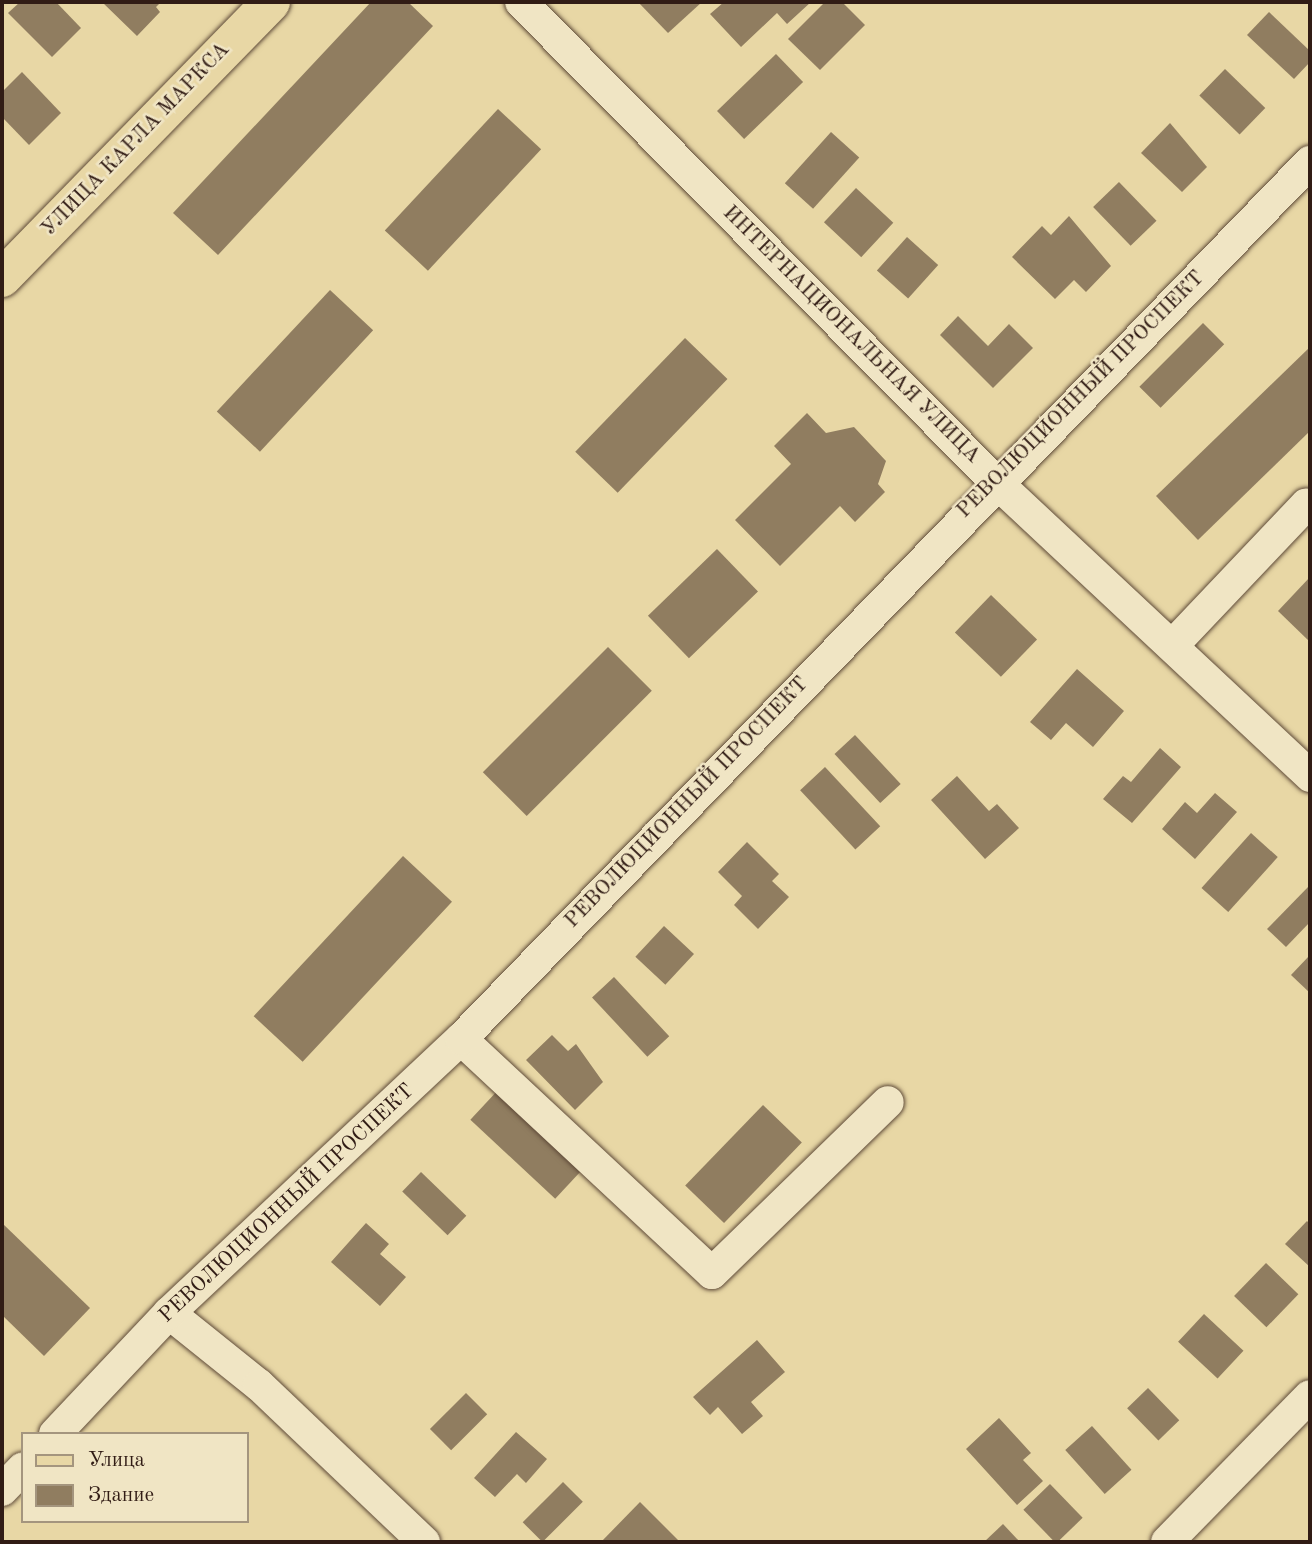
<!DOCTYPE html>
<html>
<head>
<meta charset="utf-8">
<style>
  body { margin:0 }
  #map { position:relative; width:1312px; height:1544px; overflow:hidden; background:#e8d7a5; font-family:"Old Standard TT",serif }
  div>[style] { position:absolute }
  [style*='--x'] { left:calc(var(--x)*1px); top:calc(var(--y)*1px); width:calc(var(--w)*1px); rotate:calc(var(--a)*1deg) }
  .building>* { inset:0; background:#907d60; transform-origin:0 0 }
  .roads { filter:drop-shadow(0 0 2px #5f4b39) drop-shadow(0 0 2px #5f4b39) }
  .minor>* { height:32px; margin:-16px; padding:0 16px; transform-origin:16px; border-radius:16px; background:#f0e5c4 }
  .major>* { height:38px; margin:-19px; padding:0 19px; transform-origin:19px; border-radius:19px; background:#e8d7a5 }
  span { translate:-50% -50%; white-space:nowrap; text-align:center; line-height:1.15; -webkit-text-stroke:5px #f0e5c4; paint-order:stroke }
  .street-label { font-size:21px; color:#311c15 }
  .frame { position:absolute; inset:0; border:4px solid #311c15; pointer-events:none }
  .legend { position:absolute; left:21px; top:1432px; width:228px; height:91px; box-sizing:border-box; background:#f0e5c4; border:2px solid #a4957e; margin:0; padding:9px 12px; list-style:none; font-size:21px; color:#311c15 }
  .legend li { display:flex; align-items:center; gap:14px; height:35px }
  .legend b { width:35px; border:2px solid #a4957e }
</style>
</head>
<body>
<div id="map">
  <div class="building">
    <div style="clip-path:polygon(20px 2px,56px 2px,81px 28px,52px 57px,8px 13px)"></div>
    <div style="clip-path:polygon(102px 2px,161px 2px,156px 7px,160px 12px,137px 36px)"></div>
    <div style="clip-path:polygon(371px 2px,408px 2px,433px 26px,218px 255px,173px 213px)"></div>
    <div style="clip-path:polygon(638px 2px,702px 2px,668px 33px)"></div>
    <div style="clip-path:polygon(724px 2px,811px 2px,787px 24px,777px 13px,741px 47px,710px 14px)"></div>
    <div style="clip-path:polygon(825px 2px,842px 2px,865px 25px,820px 70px,788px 39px)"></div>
    <div style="clip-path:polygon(1269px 12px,1310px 51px,1310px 62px,1294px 79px,1247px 35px)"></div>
    <div style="left:776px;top:54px;width:39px;height:82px;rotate:46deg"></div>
    <div style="left:1225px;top:69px;width:56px;height:37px;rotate:44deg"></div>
    <div style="clip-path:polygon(22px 72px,61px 113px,29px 145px,2px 117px,2px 92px)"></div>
    <div style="left:498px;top:109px;width:59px;height:166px;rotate:43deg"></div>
    <div style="clip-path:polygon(1170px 123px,1207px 167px,1182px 192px,1141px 153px)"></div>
    <div style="left:831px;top:132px;width:38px;height:69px;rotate:42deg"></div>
    <div style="left:1119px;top:182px;width:54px;height:36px;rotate:46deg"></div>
    <div style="left:856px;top:188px;width:51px;height:47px;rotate:43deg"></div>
    <div style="clip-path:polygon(1069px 216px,1111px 266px,1086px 292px,1074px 280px,1055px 299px,1012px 257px,1042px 226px,1051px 235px)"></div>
    <div style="left:907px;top:237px;width:42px;height:45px;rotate:42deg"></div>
    <div style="left:330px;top:290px;width:59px;height:166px;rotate:43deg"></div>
    <div style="clip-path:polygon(958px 316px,988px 346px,1009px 324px,1033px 348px,993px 388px,940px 335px)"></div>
    <div style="left:1203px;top:323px;width:30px;height:90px;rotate:45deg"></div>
    <div style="left:685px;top:338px;width:59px;height:158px;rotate:44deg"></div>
    <div style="clip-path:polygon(1310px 347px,1310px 431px,1198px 540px,1156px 496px)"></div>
    <div style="clip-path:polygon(807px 413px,826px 433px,854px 427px,886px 461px,878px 484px,885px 492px,855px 522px,840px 506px,780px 566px,735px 520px,791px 464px,774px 446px)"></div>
    <div style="left:717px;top:549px;width:59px;height:96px;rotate:46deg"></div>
    <div style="clip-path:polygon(1310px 577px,1310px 642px,1278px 611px)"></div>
    <div style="left:991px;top:595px;width:64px;height:52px;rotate:44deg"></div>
    <div style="left:608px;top:647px;width:62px;height:177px;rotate:45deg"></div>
    <div style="clip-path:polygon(1077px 669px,1124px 711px,1093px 747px,1066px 723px,1051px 740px,1030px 722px)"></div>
    <div style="left:855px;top:735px;width:67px;height:28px;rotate:47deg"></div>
    <div style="clip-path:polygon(1160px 748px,1181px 767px,1132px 823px,1103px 799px,1123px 776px,1131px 782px)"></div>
    <div style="left:825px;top:767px;width:81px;height:34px;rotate:47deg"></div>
    <div style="clip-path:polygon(957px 776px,989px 811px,997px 804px,1019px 828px,985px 859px,931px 800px)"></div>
    <div style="clip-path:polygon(1215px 793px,1237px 812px,1195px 859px,1162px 829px,1185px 802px,1197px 813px)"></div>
    <div style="left:1251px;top:833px;width:36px;height:74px;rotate:42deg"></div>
    <div style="clip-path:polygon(747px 842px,779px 874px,772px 881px,789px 897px,758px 929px,734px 905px,742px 896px,718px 872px)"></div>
    <div style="left:403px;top:856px;width:67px;height:219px;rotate:43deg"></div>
    <div style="clip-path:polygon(1310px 885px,1310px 922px,1286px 947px,1267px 929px)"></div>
    <div style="left:664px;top:926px;width:41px;height:42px;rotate:43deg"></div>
    <div style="clip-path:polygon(1310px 955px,1310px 993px,1291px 975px)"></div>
    <div style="left:614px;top:977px;width:81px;height:30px;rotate:47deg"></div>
    <div style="clip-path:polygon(552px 1035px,568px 1051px,576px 1044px,603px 1082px,575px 1110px,526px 1060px)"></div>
    <div style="left:499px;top:1089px;width:116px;height:42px;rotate:43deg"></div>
    <div style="left:763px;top:1105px;width:54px;height:112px;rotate:44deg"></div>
    <div style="left:421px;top:1172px;width:63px;height:27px;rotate:44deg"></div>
    <div style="clip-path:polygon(1307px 1221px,1310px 1224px,1310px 1267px,1285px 1244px)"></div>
    <div style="clip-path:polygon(2px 1223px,90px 1308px,44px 1356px,2px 1315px)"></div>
    <div style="clip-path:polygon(366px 1223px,389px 1244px,380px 1254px,406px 1277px,380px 1306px,331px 1262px)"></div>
    <div style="left:1266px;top:1263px;width:45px;height:46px;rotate:44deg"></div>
    <div style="left:1204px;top:1314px;width:54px;height:38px;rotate:43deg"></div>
    <div style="clip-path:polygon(757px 1340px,785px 1372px,751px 1402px,763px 1416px,742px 1434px,718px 1407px,710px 1415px,693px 1397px)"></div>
    <div style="left:1148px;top:1388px;width:45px;height:29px;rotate:46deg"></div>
    <div style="left:466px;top:1393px;width:30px;height:51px;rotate:45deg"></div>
    <div style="clip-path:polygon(999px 1418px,1031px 1453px,1023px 1460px,1043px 1481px,1017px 1505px,966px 1449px)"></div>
    <div style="left:1092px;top:1426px;width:59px;height:36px;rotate:48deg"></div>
    <div style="clip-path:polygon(516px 1432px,547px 1459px,526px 1483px,517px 1474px,495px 1497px,474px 1478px)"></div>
    <div style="left:563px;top:1482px;width:28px;height:57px;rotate:45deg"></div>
    <div style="left:1050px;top:1484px;width:47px;height:37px;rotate:46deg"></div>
    <div style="clip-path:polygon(640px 1502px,680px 1542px,601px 1542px)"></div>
    <div style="clip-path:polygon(1003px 1524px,1020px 1542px,984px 1542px)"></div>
  </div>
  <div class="roads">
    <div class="minor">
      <div style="--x:521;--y:2;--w:674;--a:45.3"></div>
      <div style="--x:995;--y:481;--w:432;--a:43.1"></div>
      <div style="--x:1172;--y:646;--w:195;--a:-46.5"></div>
      <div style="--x:1306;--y:505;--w:6;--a:45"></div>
      <div style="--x:461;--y:1039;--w:343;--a:43"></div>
      <div style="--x:712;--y:1273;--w:245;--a:-44.2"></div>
      <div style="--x:169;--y:1313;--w:115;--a:38.7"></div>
      <div style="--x:259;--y:1385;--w:228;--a:43.6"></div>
      <div style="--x:55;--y:1434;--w:166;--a:-46.7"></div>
      <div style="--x:169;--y:1313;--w:400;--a:-43.2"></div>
      <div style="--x:461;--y:1039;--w:1221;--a:-45.93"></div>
      <div style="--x:2;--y:1490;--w:30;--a:-46"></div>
      <div style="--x:1167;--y:1542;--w:204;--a:-45.6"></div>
    </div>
    <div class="major">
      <div style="--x:2;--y:278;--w:385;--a:-45.7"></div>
    </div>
  </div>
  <div class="street-label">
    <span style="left:136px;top:140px;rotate:-46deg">УЛИЦА КАРЛА МАРКСА</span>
    <span style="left:851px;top:335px;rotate:45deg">ИНТЕРНАЦИОНАЛЬНАЯ УЛИЦА</span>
    <span style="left:1081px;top:395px;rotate:-45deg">РЕВОЛЮЦИОННЫЙ ПРОСПЕКТ</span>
    <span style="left:687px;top:803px;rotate:-46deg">РЕВОЛЮЦИОННЫЙ ПРОСПЕКТ</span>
    <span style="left:287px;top:1204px;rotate:-43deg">РЕВОЛЮЦИОННЫЙ ПРОСПЕКТ</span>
  </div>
  <div class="frame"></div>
  <ul class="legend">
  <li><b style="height:9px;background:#e8d7a5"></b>Улица</li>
  <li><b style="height:19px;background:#907d60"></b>Здание</li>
  </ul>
</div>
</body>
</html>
